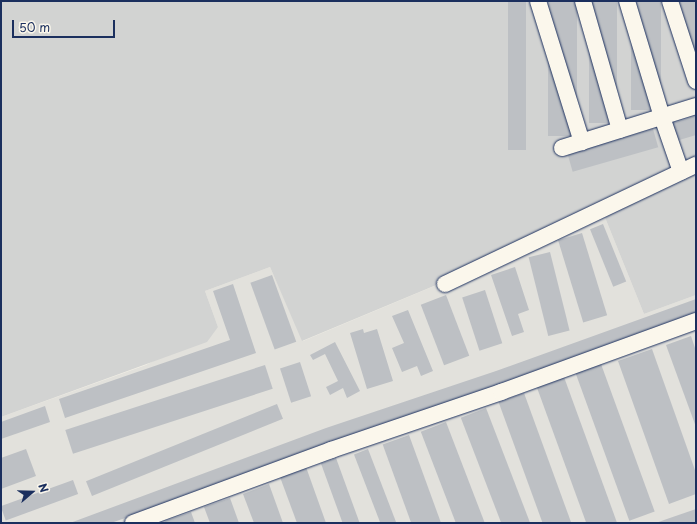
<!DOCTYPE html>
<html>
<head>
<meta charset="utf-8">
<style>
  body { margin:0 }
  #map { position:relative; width:697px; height:524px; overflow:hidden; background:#f2efe6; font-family:"Playpen Sans",sans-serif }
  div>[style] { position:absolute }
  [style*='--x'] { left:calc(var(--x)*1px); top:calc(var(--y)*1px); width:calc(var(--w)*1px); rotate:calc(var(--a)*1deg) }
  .built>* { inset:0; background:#e2e1dc }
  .green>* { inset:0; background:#d2d3d2 }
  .building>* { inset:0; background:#bdc0c4; transform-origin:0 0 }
  .roads { filter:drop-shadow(0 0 1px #1b2f5e) drop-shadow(0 0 1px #1b2f5e) }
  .minor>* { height:16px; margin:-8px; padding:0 8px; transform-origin:8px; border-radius:8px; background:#fbf7ec }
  span { translate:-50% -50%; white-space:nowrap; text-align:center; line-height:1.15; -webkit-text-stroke:3px #fbf7ec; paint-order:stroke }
  .frame { position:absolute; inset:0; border:2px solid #1b2f5e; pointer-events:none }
  .north { position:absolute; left:12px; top:472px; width:40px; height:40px; -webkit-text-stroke:3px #fbf7ec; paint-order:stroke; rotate:70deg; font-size:11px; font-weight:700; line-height:16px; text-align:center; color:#1b2f5e }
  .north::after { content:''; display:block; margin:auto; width:14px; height:18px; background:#1b2f5e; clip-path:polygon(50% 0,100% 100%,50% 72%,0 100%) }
  .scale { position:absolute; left:12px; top:20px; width:103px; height:18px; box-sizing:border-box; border:2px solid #1b2f5e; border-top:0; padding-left:5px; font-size:12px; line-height:14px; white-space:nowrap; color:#1b2f5e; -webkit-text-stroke:3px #fbf7ec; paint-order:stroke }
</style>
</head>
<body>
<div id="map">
  <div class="built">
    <div style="clip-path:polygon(604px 215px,644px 314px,696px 295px,696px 523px,1px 523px,1px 417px,146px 365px,218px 327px,205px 291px,270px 267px,303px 341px)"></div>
  </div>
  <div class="green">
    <div style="clip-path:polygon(1px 1px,696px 1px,696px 295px,644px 314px,604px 215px,302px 341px,270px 267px,205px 291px,218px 327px,207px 342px,1px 417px)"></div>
  </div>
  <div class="building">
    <div style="left:508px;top:1px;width:18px;height:149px"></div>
    <div style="left:548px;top:1px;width:29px;height:135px"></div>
    <div style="left:589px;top:1px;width:28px;height:122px"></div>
    <div style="left:631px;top:1px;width:30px;height:109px"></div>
    <div style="clip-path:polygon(676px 1px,696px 1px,696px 61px)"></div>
    <div style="clip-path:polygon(696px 116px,696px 135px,676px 141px,670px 124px)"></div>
    <div style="left:653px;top:129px;width:19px;height:89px;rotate:74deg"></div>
    <div style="left:603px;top:224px;width:62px;height:14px;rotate:68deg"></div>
    <div style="left:582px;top:233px;width:86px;height:25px;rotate:73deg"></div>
    <div style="left:550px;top:252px;width:81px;height:22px;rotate:76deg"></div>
    <div style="clip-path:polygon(515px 267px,529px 310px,518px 314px,524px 332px,512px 336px,491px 275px)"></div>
    <div style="left:272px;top:275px;width:71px;height:23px;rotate:70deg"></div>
    <div style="clip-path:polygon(233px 284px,256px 353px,65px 418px,59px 399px,230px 340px,213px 291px)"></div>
    <div style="left:485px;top:290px;width:56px;height:24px;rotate:72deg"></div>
    <div style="left:446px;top:295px;width:65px;height:27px;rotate:69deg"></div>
    <div style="clip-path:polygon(696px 299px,696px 315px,111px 523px,70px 523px,326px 428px,496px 371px)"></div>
    <div style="clip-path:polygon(408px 310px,433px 371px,421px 376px,417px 366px,402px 372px,392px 348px,404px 343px,392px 316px)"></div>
    <div style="clip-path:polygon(363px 329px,364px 333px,377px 329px,393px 381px,367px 389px,350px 333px)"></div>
    <div style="clip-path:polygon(691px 336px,696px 351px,696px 427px,666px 345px)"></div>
    <div style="clip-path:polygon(335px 342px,360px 391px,347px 398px,343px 388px,330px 395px,326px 387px,338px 381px,325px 354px,313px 360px,310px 355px)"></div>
    <div style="clip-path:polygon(652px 349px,696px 473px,696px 494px,669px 504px,618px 361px)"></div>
    <div style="left:300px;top:362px;width:36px;height:21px;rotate:72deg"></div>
    <div style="left:601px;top:364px;width:157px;height:27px;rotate:70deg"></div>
    <div style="left:265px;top:365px;width:25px;height:210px;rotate:72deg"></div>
    <div style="left:564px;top:377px;width:155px;height:29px;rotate:70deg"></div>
    <div style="left:524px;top:393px;width:139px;height:27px;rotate:70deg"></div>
    <div style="left:277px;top:404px;width:16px;height:206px;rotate:68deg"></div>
    <div style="clip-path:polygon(45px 406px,50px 422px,1px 439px,1px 422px)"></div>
    <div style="left:486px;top:408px;width:123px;height:27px;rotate:69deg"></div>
    <div style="left:446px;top:422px;width:108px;height:27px;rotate:69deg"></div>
    <div style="left:409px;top:435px;width:94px;height:28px;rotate:70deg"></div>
    <div style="clip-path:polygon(26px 449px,36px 476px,1px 489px,1px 458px)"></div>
    <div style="left:368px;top:449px;width:79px;height:15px;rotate:69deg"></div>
    <div style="left:336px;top:458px;width:69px;height:16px;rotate:70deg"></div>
    <div style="clip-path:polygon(306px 467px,326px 523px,297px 523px,280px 477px)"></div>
    <div style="left:73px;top:480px;width:15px;height:77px;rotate:70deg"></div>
    <div style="clip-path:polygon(269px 484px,283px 523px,254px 523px,243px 494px)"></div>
    <div style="clip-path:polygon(230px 498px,239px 523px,210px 523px,204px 507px)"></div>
    <div style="clip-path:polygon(696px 509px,696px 523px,656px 523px,664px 520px)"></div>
    <div style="clip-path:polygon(191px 512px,195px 523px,166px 523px,165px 521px)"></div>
  </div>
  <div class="roads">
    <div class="minor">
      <div style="--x:538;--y:1;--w:148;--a:72.7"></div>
      <div style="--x:583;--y:1;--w:134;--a:74"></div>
      <div style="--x:627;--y:1;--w:121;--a:73.2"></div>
      <div style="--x:662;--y:117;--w:58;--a:70.9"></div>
      <div style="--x:670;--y:1;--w:84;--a:72"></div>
      <div style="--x:562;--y:148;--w:140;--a:-17.4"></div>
      <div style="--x:445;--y:284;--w:278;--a:-25.4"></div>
      <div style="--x:133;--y:523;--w:211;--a:-20.2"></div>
      <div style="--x:331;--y:450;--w:180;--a:-18.8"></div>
      <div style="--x:501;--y:392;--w:208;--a:-20"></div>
    </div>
  </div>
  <div class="frame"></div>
  <div class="north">N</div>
  <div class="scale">50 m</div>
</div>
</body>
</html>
